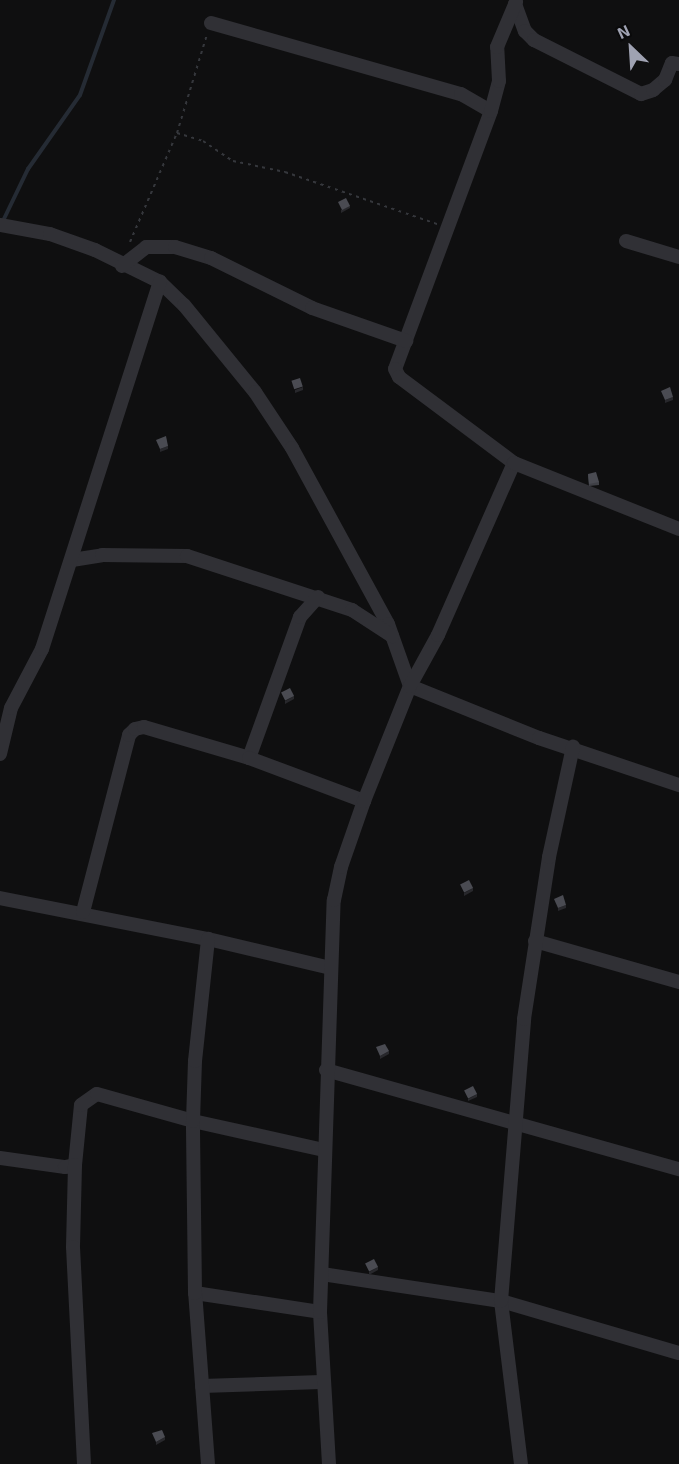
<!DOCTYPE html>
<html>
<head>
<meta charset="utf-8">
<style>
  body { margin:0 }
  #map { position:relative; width:679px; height:1464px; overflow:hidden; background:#0f0f10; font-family:"Exo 2",sans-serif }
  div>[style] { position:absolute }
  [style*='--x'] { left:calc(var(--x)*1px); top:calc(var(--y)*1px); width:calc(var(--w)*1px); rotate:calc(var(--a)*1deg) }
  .stream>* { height:4px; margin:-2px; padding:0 2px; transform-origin:2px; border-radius:2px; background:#252b34 }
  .path>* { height:2px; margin-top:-1px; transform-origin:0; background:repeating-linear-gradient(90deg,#35373c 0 3px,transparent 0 7.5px) }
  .minor>* { height:14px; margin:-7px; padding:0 7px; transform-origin:7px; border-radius:7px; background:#303035 }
  .wall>* { inset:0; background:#3f4046 }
  .shaded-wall>* { inset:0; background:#28282c }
  .building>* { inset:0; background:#4a4b52; transform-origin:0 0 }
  span { translate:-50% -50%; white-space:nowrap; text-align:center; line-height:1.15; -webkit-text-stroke:5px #0a0a0b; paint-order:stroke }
  .north { position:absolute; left:601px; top:18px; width:60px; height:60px; -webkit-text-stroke:4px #0a0a0b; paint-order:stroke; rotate:335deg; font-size:16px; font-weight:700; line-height:24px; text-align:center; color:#9fa2b2 }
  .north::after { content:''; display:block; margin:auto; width:21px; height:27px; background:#9fa2b2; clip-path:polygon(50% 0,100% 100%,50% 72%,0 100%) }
</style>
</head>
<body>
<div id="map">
  <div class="stream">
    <div style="--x:2;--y:223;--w:60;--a:-64.3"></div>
    <div style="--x:28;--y:169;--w:90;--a:-54.9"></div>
    <div style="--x:80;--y:95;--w:101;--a:-70.3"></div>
  </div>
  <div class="path">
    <div style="--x:177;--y:133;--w:27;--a:17"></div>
    <div style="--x:203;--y:141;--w:36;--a:34"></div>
    <div style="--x:233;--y:161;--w:53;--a:11.9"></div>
    <div style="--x:285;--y:172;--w:161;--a:18.9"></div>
    <div style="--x:130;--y:242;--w:119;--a:-66.7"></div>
    <div style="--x:177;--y:133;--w:103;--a:-73.1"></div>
  </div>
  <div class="minor">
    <div style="--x:515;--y:4;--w:29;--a:70"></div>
    <div style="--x:525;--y:31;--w:13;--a:45"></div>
    <div style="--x:534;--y:40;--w:120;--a:26.8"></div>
    <div style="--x:641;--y:94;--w:13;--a:-18"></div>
    <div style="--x:653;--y:90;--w:16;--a:-40"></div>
    <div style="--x:665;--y:80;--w:18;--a:-68"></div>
    <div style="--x:672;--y:63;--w:7;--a:8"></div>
    <div style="--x:211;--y:23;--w:260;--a:15.9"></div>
    <div style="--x:461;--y:94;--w:34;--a:30"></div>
    <div style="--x:491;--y:111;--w:275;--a:110.4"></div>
    <div style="--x:395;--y:369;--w:9;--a:63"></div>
    <div style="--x:399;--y:377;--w:144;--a:36.8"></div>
    <div style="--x:491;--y:111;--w:31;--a:-75"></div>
    <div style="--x:499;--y:81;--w:34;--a:-93"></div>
    <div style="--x:497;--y:47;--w:49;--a:-67.1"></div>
    <div style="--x:0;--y:225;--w:51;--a:10.2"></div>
    <div style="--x:50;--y:234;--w:48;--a:19.6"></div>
    <div style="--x:95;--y:250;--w:72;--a:26.2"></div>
    <div style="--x:160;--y:282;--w:33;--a:44"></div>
    <div style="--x:184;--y:305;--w:112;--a:50.8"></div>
    <div style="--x:255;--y:392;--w:67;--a:56.5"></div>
    <div style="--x:292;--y:448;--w:200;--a:61.4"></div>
    <div style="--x:388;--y:624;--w:66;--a:70.5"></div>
    <div style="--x:410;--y:686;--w:139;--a:22"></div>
    <div style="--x:539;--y:738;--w:148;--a:18.6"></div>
    <div style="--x:626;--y:241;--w:55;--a:16.8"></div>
    <div style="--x:122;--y:266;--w:31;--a:-38"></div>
    <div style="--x:146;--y:247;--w:29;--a:0"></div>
    <div style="--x:175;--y:247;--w:38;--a:17"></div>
    <div style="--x:211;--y:258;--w:113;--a:26.3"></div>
    <div style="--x:312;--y:308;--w:100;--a:19.3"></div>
    <div style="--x:72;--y:560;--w:30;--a:-9"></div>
    <div style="--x:102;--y:555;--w:85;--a:0.7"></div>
    <div style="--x:187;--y:556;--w:174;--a:18.1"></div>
    <div style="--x:352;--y:610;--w:48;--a:33"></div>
    <div style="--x:0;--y:754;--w:47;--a:-76.6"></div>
    <div style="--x:11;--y:708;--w:67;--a:-62.3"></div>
    <div style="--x:42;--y:649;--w:386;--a:-72.2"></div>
    <div style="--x:249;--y:758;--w:150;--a:-70.1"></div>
    <div style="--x:300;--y:617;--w:27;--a:-48"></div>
    <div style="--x:0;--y:898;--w:212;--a:11.2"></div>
    <div style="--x:208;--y:939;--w:126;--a:13.3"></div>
    <div style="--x:83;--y:912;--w:183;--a:-75.4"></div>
    <div style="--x:129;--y:735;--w:8;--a:-45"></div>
    <div style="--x:135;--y:729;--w:9;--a:-13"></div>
    <div style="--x:144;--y:727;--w:109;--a:16.4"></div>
    <div style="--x:249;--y:758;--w:123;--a:20.5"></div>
    <div style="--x:535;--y:941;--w:150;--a:15.9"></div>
    <div style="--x:326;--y:1070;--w:367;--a:15.7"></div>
    <div style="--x:0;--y:1158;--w:66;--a:7.9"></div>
    <div style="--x:65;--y:1167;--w:10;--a:-11"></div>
    <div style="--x:75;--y:1165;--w:60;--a:-84.3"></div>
    <div style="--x:81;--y:1105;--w:19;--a:-35"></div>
    <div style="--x:97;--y:1094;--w:100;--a:15.7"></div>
    <div style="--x:193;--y:1121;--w:134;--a:12.5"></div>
    <div style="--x:75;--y:1165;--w:82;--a:91.4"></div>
    <div style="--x:73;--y:1247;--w:217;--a:87.1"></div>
    <div style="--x:322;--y:1274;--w:181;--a:8.6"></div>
    <div style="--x:501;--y:1301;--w:185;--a:16.3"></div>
    <div style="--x:195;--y:1293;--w:126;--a:8.6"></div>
    <div style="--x:202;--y:1386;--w:119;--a:-1.9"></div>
    <div style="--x:208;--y:1464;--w:171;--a:-94.3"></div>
    <div style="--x:195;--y:1293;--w:172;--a:-90.7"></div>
    <div style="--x:193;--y:1121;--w:60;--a:-88.1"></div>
    <div style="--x:195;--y:1061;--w:123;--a:-83.9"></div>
    <div style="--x:329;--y:1464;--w:152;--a:-93.4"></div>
    <div style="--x:320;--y:1312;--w:412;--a:-88.1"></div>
    <div style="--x:334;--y:900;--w:34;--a:-78"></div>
    <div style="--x:341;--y:867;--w:70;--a:-70.8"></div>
    <div style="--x:364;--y:801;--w:124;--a:-68.2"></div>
    <div style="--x:410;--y:686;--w:58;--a:-61.2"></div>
    <div style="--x:438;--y:635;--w:188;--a:-66.2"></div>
    <div style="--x:514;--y:463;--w:178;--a:21.8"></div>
    <div style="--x:521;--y:1464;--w:164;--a:-97"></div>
    <div style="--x:501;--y:1301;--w:283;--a:-85.3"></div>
    <div style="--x:524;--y:1019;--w:164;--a:-81.2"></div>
    <div style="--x:549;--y:857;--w:113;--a:-77.7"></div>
  </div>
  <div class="wall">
    <div style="clip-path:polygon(588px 474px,599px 482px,599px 485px,589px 486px)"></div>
  </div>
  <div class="shaded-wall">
    <div style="clip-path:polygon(350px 206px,350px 208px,341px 213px,341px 210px)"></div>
    <div style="clip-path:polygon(303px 387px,303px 390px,295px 393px,295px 390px)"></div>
    <div style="clip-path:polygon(673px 397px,673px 400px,665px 403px,665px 400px)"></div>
    <div style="clip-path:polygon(168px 446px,168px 449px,160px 452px,160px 449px)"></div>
    <div style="clip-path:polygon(294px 696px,294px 699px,285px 704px,285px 701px)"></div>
    <div style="clip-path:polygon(473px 888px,473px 891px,464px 896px,464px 893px)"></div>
    <div style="clip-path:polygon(566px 905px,566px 908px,558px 911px,558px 908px)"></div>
    <div style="clip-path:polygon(389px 1051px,389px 1054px,380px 1059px,380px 1056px)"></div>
    <div style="clip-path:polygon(477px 1094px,477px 1097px,468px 1101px,468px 1099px)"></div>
    <div style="clip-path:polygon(378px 1267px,378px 1270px,369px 1275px,369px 1272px)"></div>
    <div style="clip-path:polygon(165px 1437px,165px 1440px,156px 1445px,156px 1442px)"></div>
  </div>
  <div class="building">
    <div style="left:346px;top:198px;width:9px;height:9px;rotate:63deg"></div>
    <div style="left:300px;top:378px;width:9px;height:9px;rotate:72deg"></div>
    <div style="clip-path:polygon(670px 387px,673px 397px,665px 400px,661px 391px)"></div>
    <div style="clip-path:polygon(166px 436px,168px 446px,160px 449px,156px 440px)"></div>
    <div style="clip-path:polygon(596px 472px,599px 482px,589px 484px,588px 474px)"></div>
    <div style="left:290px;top:688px;width:9px;height:10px;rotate:63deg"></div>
    <div style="left:469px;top:880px;width:9px;height:10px;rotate:63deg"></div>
    <div style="clip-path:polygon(563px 895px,566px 905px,558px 908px,554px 899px)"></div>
    <div style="clip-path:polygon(385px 1044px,389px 1051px,380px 1056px,376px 1047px)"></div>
    <div style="left:473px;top:1086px;width:9px;height:10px;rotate:63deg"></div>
    <div style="left:374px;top:1259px;width:9px;height:10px;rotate:63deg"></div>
    <div style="clip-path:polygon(162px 1430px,165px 1437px,156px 1442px,152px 1433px)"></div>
  </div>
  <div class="north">N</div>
</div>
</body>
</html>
